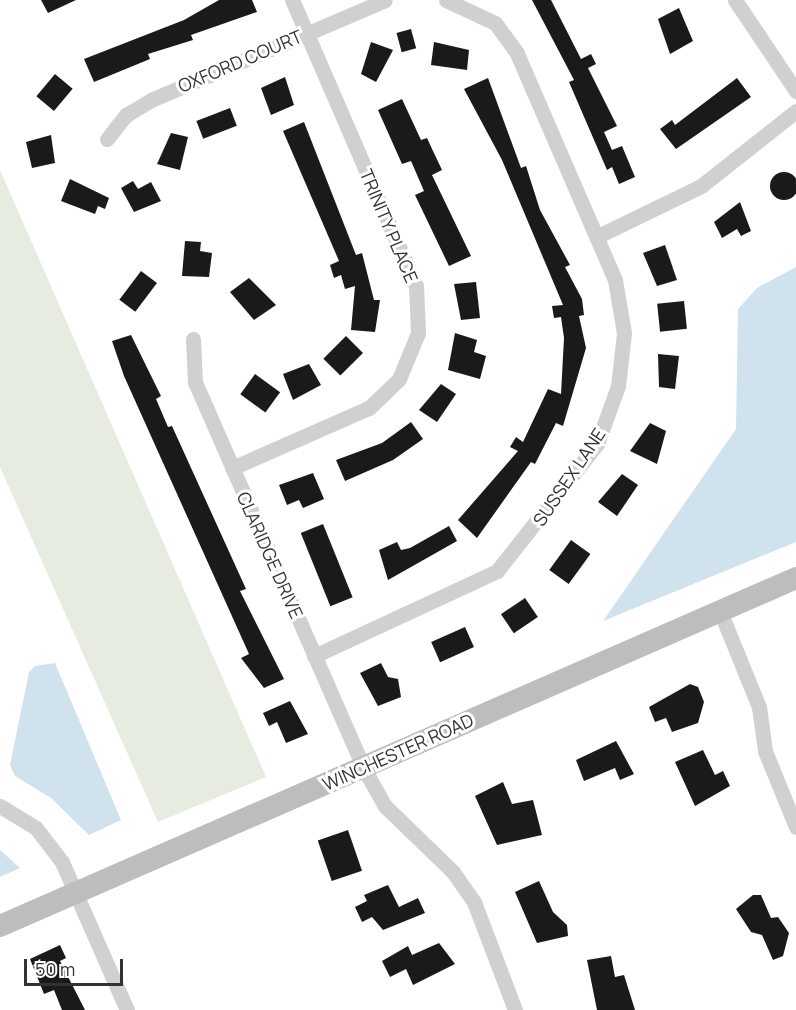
<!DOCTYPE html>
<html>
<head>
<meta charset="utf-8">
<style>
  body { margin:0 }
  #map { position:relative; width:796px; height:1010px; overflow:hidden; background:#fff; font-family:Manrope,sans-serif }
  div>[style] { position:absolute }
  [style*='--x'] { left:calc(var(--x)*1px); top:calc(var(--y)*1px); width:calc(var(--w)*1px); rotate:calc(var(--a)*1deg) }
  .green>* { inset:0; background:#e6ecdf }
  .water>* { inset:0; background:#cfe2ee }
  .building>* { inset:0; background:#1a1a1a; transform-origin:0 0 }
  .round { border-radius:50% }
  .street>* { height:15px; margin:-7.5px; padding:0 7.5px; transform-origin:7.5px; border-radius:7.5px; background:#d0d0d0 }
  .secondary>* { height:22px; margin:-11px; padding:0 11px; transform-origin:11px; border-radius:11px; background:#bdbdbd }
  span { translate:-50% -50%; white-space:nowrap; text-align:center; line-height:1.15; -webkit-text-stroke:6px #fff; paint-order:stroke }
  .street-label { font-size:18px; color:#333 }
  .scale { position:absolute; left:24px; top:959px; width:99px; height:27px; box-sizing:border-box; border:3px solid #333; border-top:0; padding-left:8px; font-size:18px; line-height:21px; white-space:nowrap; color:#333; -webkit-text-stroke:4px #fff; paint-order:stroke }
</style>
</head>
<body>
<div id="map">
  <div class="green">
    <div style="clip-path:polygon(0 170px,266px 777px,158px 822px,0 467px)"></div>
  </div>
  <div class="water">
    <div style="clip-path:polygon(796px 267px,796px 542px,603px 621px,736px 429px,738px 309px,757px 288px)"></div>
    <div style="clip-path:polygon(55px 663px,121px 820px,89px 835px,51px 798px,15px 776px,10px 765px,29px 672px,35px 666px)"></div>
    <div style="clip-path:polygon(0 850px,20px 868px,0 877px)"></div>
  </div>
  <div class="building">
    <div style="clip-path:polygon(41px 0,76px 0,48px 13px)"></div>
    <div style="clip-path:polygon(219px 0,252px 0,257px 12px,191px 35px,193px 40px,148px 54px,150px 59px,94px 82px,84px 59px,184px 20px)"></div>
    <div style="clip-path:polygon(532px 0,551px 0,581px 59px,591px 54px,596px 64px,588px 68px,617px 126px,604px 132px,612px 150px,622px 146px,635px 177px,619px 184px,612px 167px,607px 170px,569px 82px,574px 80px)"></div>
    <div style="clip-path:polygon(679px 8px,693px 41px,670px 54px,658px 19px)"></div>
    <div style="left:411px;top:29px;width:20px;height:15px;rotate:75deg"></div>
    <div style="clip-path:polygon(371px 42px,393px 50px,376px 82px,361px 74px)"></div>
    <div style="clip-path:polygon(434px 42px,469px 50px,467px 70px,431px 65px)"></div>
    <div style="left:55px;top:74px;width:23px;height:29px;rotate:40deg"></div>
    <div style="clip-path:polygon(285px 77px,294px 105px,271px 115px,261px 88px)"></div>
    <div style="clip-path:polygon(488px 78px,521px 168px,526px 166px,540px 210px,570px 265px,565px 267px,582px 299px,584px 315px,579px 316px,586px 348px,563px 426px,556px 423px,535px 464px,531px 462px,477px 538px,458px 520px,518px 451px,510px 447px,516px 437px,523px 442px,548px 389px,561px 394px,564px 338px,561px 317px,554px 318px,552px 306px,563px 305px,502px 160px,464px 89px)"></div>
    <div style="clip-path:polygon(737px 78px,751px 97px,676px 149px,660px 129px,672px 120px,675px 125px)"></div>
    <div style="clip-path:polygon(402px 99px,421px 140px,427px 138px,433px 151px,442px 170px,432px 175px,471px 256px,449px 266px,415px 195px,424px 191px,411px 161px,402px 164px,378px 110px)"></div>
    <div style="left:230px;top:108px;width:19px;height:36px;rotate:69deg"></div>
    <div style="clip-path:polygon(304px 122px,356px 255px,362px 253px,374px 300px,380px 300px,375px 332px,351px 330px,355px 286px,345px 289px,341px 275px,334px 278px,330px 265px,339px 261px,283px 131px)"></div>
    <div style="clip-path:polygon(171px 133px,188px 137px,180px 170px,157px 164px)"></div>
    <div style="clip-path:polygon(51px 135px,55px 163px,32px 168px,26px 142px)"></div>
    <div class="round" style="left:770px;top:172px;width:28px;height:28px"></div>
    <div style="clip-path:polygon(70px 179px,109px 198px,105px 209px,98px 206px,95px 214px,61px 201px)"></div>
    <div style="clip-path:polygon(133px 181px,138px 189px,151px 182px,161px 201px,134px 212px,121px 188px)"></div>
    <div style="clip-path:polygon(740px 202px,751px 231px,741px 236px,737px 229px,722px 238px,714px 222px)"></div>
    <div style="clip-path:polygon(185px 241px,201px 242px,200px 251px,212px 253px,209px 277px,182px 276px)"></div>
    <div style="clip-path:polygon(665px 245px,677px 280px,657px 286px,643px 253px)"></div>
    <div style="left:141px;top:271px;width:20px;height:36px;rotate:37deg"></div>
    <div style="clip-path:polygon(249px 278px,276px 305px,254px 320px,230px 292px)"></div>
    <div style="clip-path:polygon(476px 282px,480px 318px,461px 320px,454px 284px)"></div>
    <div style="left:684px;top:301px;width:28px;height:27px;rotate:84deg"></div>
    <div style="clip-path:polygon(455px 333px,477px 340px,474px 352px,486px 356px,480px 379px,448px 370px)"></div>
    <div style="clip-path:polygon(131px 335px,161px 396px,156px 399px,168px 427px,172px 426px,246px 589px,240px 591px,284px 679px,264px 688px,241px 658px,249px 654px,124px 376px,112px 341px)"></div>
    <div style="left:346px;top:336px;width:24px;height:32px;rotate:45deg"></div>
    <div style="clip-path:polygon(658px 354px,679px 356px,675px 389px,659px 387px)"></div>
    <div style="clip-path:polygon(309px 364px,321px 385px,293px 400px,283px 374px)"></div>
    <div style="left:255px;top:374px;width:31px;height:25px;rotate:36deg"></div>
    <div style="clip-path:polygon(441px 384px,456px 394px,437px 422px,419px 410px)"></div>
    <div style="clip-path:polygon(411px 422px,423px 439px,393px 460px,345px 481px,336px 460px,382px 443px)"></div>
    <div style="clip-path:polygon(650px 423px,666px 431px,657px 464px,630px 451px)"></div>
    <div style="clip-path:polygon(313px 473px,324px 499px,303px 508px,299px 500px,287px 505px,279px 485px)"></div>
    <div style="clip-path:polygon(622px 474px,638px 485px,617px 516px,598px 502px)"></div>
    <div style="left:323px;top:524px;width:79px;height:24px;rotate:68deg"></div>
    <div style="clip-path:polygon(449px 526px,457px 541px,388px 580px,379px 550px,397px 542px,401px 550px,410px 548px)"></div>
    <div style="left:571px;top:540px;width:24px;height:37px;rotate:36deg"></div>
    <div style="left:525px;top:598px;width:23px;height:29px;rotate:56deg"></div>
    <div style="left:465px;top:627px;width:22px;height:37px;rotate:66deg"></div>
    <div style="clip-path:polygon(381px 663px,388px 677px,398px 679px,401px 697px,378px 706px,360px 673px)"></div>
    <div style="clip-path:polygon(690px 684px,698px 687px,704px 702px,698px 723px,672px 732px,666px 718px,655px 722px,649px 707px)"></div>
    <div style="clip-path:polygon(290px 701px,308px 734px,286px 743px,277px 722px,269px 726px,263px 713px)"></div>
    <div style="clip-path:polygon(616px 741px,634px 774px,620px 780px,615px 768px,584px 781px,576px 760px)"></div>
    <div style="clip-path:polygon(703px 750px,715px 775px,723px 771px,730px 786px,695px 806px,675px 762px)"></div>
    <div style="clip-path:polygon(503px 782px,512px 804px,533px 800px,542px 835px,497px 845px,475px 796px)"></div>
    <div style="left:348px;top:830px;width:43px;height:32px;rotate:71deg"></div>
    <div style="clip-path:polygon(539px 881px,553px 912px,567px 925px,568px 936px,537px 943px,515px 892px)"></div>
    <div style="clip-path:polygon(388px 885px,399px 907px,418px 898px,425px 913px,383px 930px,372px 917px,362px 922px,355px 907px,367px 901px,364px 895px)"></div>
    <div style="clip-path:polygon(753px 895px,761px 895px,771px 918px,778px 917px,789px 933px,783px 956px,773px 960px,762px 935px,751px 932px,736px 909px)"></div>
    <div style="clip-path:polygon(439px 943px,455px 964px,413px 985px,406px 969px,390px 977px,382px 961px,408px 946px,412px 955px)"></div>
    <div style="clip-path:polygon(60px 945px,66px 958px,60px 961px,85px 1010px,62px 1010px,54px 990px,44px 994px,30px 959px)"></div>
    <div style="clip-path:polygon(611px 956px,615px 977px,624px 975px,635px 1010px,597px 1010px,587px 960px)"></div>
  </div>
  <div class="street">
    <div style="--x:735;--y:0;--w:110;--a:56.2"></div>
    <div style="--x:107;--y:139;--w:31;--a:-52"></div>
    <div style="--x:126;--y:115;--w:29;--a:-31"></div>
    <div style="--x:151;--y:100;--w:254;--a:-23.1"></div>
    <div style="--x:598;--y:236;--w:114;--a:-25.9"></div>
    <div style="--x:701;--y:186;--w:121;--a:-38.3"></div>
    <div style="--x:193;--y:339;--w:43;--a:87.3"></div>
    <div style="--x:195;--y:382;--w:420;--a:66.4"></div>
    <div style="--x:363;--y:767;--w:45;--a:60.6"></div>
    <div style="--x:385;--y:806;--w:95;--a:44.1"></div>
    <div style="--x:453;--y:872;--w:37;--a:55"></div>
    <div style="--x:474;--y:902;--w:116;--a:69.2"></div>
    <div style="--x:232;--y:468;--w:150;--a:-23.7"></div>
    <div style="--x:369;--y:408;--w:42;--a:-44"></div>
    <div style="--x:399;--y:379;--w:50;--a:-67.6"></div>
    <div style="--x:418;--y:333;--w:47;--a:-92.4"></div>
    <div style="--x:416;--y:286;--w:312;--a:-113.4"></div>
    <div style="--x:720;--y:611;--w:104;--a:67.9"></div>
    <div style="--x:759;--y:707;--w:44;--a:82.2"></div>
    <div style="--x:765;--y:751;--w:82;--a:67.8"></div>
    <div style="--x:314;--y:656;--w:202;--a:-24.9"></div>
    <div style="--x:497;--y:571;--w:162;--a:-51.8"></div>
    <div style="--x:597;--y:444;--w:62;--a:-70.1"></div>
    <div style="--x:618;--y:386;--w:53;--a:-83.5"></div>
    <div style="--x:624;--y:333;--w:54;--a:-99.6"></div>
    <div style="--x:615;--y:280;--w:247;--a:-113.4"></div>
    <div style="--x:517;--y:53;--w:37;--a:-126"></div>
    <div style="--x:495;--y:23;--w:54;--a:-154.9"></div>
    <div style="--x:0;--y:806;--w:42;--a:31.4"></div>
    <div style="--x:36;--y:828;--w:43;--a:52.6"></div>
    <div style="--x:62;--y:862;--w:162;--a:66.3"></div>
  </div>
  <div class="secondary">
    <div style="--x:0;--y:926;--w:869;--a:-23.61"></div>
  </div>
  <div class="street-label">
    <span style="left:240px;top:61px;rotate:-23deg">OXFORD COURT</span>
    <span style="left:389px;top:226px;rotate:67deg">TRINITY PLACE</span>
    <span style="left:569px;top:477px;rotate:-56deg">SUSSEX LANE</span>
    <span style="left:270px;top:555px;rotate:66deg">CLARIDGE DRIVE</span>
    <span style="left:398px;top:752px;rotate:-24deg">WINCHESTER ROAD</span>
  </div>
  <div class="scale">50 m</div>
</div>
</body>
</html>
